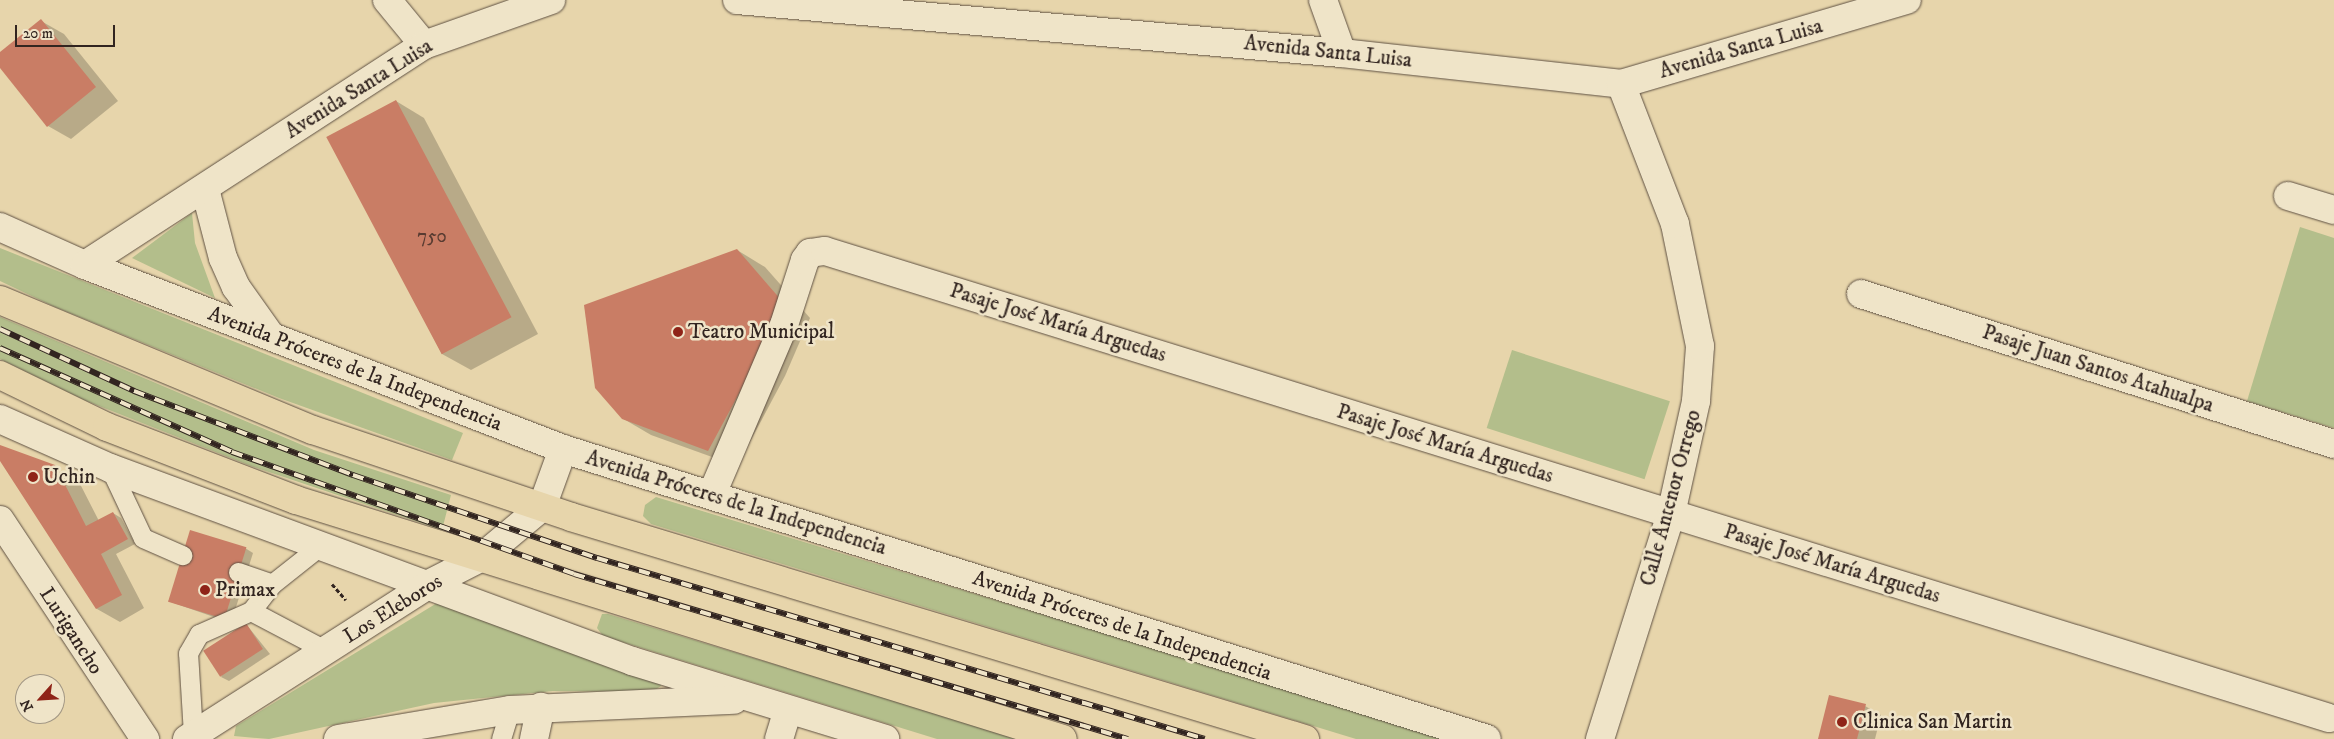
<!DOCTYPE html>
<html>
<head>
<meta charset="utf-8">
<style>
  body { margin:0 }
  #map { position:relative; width:2334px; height:739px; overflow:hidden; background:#e7d5ab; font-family:"IM FELL DW Pica",serif }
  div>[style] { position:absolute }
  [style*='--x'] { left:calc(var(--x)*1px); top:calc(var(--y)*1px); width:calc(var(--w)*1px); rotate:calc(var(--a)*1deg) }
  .green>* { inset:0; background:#b3be8b; transform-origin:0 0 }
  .shadow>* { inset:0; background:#0003 }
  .building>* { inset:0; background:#c97d65; transform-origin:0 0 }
  .path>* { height:3px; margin-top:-1.5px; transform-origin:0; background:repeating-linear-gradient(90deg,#322520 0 4px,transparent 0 6.5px) }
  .roads { filter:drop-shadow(0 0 1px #5f5143) drop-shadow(0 0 1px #5f5143) }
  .lane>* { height:19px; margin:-9.5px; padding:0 9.5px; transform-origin:9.5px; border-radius:9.5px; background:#efe4c8 }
  .street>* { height:28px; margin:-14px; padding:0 14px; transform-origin:14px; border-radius:14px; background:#efe4c8 }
  .secondary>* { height:28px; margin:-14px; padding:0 14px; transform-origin:14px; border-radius:14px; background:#efe4c8 }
  .primary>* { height:28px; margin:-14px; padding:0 14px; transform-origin:14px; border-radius:14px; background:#e7d5ab }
  .rail>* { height:5.5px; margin-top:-2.75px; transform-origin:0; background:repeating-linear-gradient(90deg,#efe4c8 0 11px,#322520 0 22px); box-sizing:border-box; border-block:1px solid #322520 }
  .dots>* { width:14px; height:14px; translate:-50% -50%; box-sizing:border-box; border:2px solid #efe4c8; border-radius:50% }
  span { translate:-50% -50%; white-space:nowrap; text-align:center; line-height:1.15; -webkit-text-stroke:5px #efe4c8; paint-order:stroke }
  .number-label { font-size:19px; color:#583b31 }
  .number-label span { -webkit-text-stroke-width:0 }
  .street-label { font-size:21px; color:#322520 }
  .poi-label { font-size:21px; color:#322520 }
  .left { translate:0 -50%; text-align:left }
  .north { position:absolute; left:15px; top:674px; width:50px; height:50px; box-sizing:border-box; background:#efe4c8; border:1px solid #a39885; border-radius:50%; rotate:244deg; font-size:14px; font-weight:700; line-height:20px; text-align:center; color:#322520 }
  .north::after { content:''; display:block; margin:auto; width:18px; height:22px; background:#8f2418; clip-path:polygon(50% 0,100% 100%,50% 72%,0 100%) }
  .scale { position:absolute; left:15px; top:25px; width:100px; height:22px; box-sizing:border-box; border:2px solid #322520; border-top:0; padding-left:6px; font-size:15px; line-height:18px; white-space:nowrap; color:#322520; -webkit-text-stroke:4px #efe4c8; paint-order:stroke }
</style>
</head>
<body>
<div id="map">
  <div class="green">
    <div style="clip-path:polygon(192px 213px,195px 243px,215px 298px,132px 258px)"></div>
    <div style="clip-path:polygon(2300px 227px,2334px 238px,2334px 428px,2247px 401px)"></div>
    <div style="clip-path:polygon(0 248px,463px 433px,452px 460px,279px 398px,55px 307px,0 281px)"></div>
    <div style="clip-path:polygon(0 317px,314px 450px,451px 495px,442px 530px,251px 466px,84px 400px,0 359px)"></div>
    <div style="left:1512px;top:350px;width:166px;height:82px;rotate:18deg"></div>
    <div style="clip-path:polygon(656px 497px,1453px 739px,1356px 739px,651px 524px,643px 516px,645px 505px)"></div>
    <div style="clip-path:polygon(437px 603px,662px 680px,661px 686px,652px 692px,553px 691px,434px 703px,269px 739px,234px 736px,236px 726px)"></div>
    <div style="clip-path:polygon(602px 614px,608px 614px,1021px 739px,937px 739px,603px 636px,597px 628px)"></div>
  </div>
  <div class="shadow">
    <div style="clip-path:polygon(41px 21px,64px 34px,118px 101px,71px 139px,48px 126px,0 66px,0 54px)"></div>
    <div style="clip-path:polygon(396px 101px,424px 118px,538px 334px,471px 370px,442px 354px,328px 137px)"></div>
    <div style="clip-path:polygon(737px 250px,765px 267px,810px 318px,785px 376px,737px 466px,651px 435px,622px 418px)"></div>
    <div style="clip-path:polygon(0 446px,78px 480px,99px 521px,113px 513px,121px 518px,135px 544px,116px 554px,144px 608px,120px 622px,97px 609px,0 459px)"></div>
    <div style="clip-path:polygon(245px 548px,253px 553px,231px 623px,168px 601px)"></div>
    <div style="clip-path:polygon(246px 624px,270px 654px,229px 681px,221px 677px)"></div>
    <div style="clip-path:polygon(1865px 706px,1881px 715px,1875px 739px,1819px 739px)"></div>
  </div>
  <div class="building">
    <div style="clip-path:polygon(41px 19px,96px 87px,47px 127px,0 68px,0 52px)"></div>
    <div style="left:396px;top:100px;width:246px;height:79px;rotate:62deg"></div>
    <div style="clip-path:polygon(737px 249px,782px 301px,757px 360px,708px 451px,622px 419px,595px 388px,584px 305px)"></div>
    <div style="clip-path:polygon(0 445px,55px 465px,86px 526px,113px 512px,128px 539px,101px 554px,122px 595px,96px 609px,0 461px)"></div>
    <div style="left:190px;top:530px;width:59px;height:75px;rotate:17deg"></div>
    <div style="left:246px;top:623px;width:31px;height:51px;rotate:57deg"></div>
    <div style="clip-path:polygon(1829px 695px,1866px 704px,1857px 739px,1818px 739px)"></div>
  </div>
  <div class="path">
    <div style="--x:332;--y:584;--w:21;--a:49"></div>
  </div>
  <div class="roads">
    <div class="lane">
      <div style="--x:110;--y:468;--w:77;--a:64.8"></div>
      <div style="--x:143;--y:538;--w:43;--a:23.6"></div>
      <div style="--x:238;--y:572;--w:36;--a:19"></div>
      <div style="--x:272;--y:584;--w:61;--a:-38.4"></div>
      <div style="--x:251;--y:611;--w:34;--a:-52"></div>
      <div style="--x:193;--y:734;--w:81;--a:-93.5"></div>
      <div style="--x:188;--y:653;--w:22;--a:-60"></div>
      <div style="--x:199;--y:634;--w:57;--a:-23.9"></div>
      <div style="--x:251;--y:611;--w:86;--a:27.8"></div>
      <div style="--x:501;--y:739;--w:30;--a:-73"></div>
    </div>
    <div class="street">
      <div style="--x:387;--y:0;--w:58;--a:50.6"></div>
      <div style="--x:737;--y:0;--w:607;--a:5.01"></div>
      <div style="--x:1342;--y:53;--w:281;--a:6.3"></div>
      <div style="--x:1621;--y:84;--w:298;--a:-16.4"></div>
      <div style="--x:1323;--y:0;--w:56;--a:70.3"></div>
      <div style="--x:205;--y:189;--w:71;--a:75.4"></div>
      <div style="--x:223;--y:258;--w:32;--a:66"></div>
      <div style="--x:236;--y:287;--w:59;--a:54.7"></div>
      <div style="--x:2288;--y:196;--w:48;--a:16.9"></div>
      <div style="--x:85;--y:265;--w:404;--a:-33"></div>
      <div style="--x:424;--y:45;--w:135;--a:-19.5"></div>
      <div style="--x:1861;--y:294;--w:496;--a:17.6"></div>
      <div style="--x:712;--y:494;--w:184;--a:-66.9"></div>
      <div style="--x:784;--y:325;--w:68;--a:-72.1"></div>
      <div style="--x:805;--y:260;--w:9;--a:-54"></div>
      <div style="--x:810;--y:253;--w:15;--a:-8"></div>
      <div style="--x:825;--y:251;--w:1575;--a:17.25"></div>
      <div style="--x:0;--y:520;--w:263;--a:56.5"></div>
      <div style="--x:534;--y:739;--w:33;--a:-78"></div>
      <div style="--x:779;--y:739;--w:30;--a:-73"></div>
      <div style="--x:1600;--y:739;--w:236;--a:-72.5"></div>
      <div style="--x:1671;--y:514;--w:116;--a:-77.5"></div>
      <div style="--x:1696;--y:401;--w:55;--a:-85.8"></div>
      <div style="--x:1700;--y:346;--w:125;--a:-101.6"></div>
      <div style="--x:1675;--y:224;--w:150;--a:-111.1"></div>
    </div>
    <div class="secondary">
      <div style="--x:0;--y:227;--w:93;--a:24.1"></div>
      <div style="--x:85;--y:265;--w:512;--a:21.05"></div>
      <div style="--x:563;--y:449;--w:968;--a:17.42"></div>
      <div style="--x:0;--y:419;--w:120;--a:24"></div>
      <div style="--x:110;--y:468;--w:557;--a:20.29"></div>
      <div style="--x:632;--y:661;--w:265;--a:17.1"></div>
      <div style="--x:187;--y:739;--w:287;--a:-32.6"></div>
      <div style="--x:429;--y:584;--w:59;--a:-27"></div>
      <div style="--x:482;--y:557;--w:78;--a:-39.8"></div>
      <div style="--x:542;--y:507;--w:62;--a:-70.1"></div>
      <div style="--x:338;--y:739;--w:174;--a:-9.6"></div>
      <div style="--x:510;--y:710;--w:224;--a:-2.6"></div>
    </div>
    <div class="primary">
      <div style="--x:0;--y:300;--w:339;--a:22.6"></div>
      <div style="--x:313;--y:430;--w:272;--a:18.6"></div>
      <div style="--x:571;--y:517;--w:767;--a:16.83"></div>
      <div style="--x:0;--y:375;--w:119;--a:25.9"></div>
      <div style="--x:107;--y:427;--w:203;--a:21.1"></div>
      <div style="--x:296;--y:500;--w:803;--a:17.31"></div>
    </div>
  </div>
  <div class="rail">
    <div style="--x:0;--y:329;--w:148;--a:24.8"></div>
    <div style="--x:134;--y:391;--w:235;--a:21"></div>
    <div style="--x:353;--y:475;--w:258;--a:18.8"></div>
    <div style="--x:597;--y:558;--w:634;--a:16.58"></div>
    <div style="--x:0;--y:348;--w:254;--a:24.1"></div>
    <div style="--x:232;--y:452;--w:363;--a:19.6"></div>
    <div style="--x:574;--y:574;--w:578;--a:16.59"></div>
  </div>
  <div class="dots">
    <div style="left:678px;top:332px;background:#8f2418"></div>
    <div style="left:33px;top:477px;background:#8f2418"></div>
    <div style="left:205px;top:590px;background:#8f2418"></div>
    <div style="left:1842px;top:722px;background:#8f2418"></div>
  </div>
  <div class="number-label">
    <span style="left:432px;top:237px">750</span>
  </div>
  <div class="street-label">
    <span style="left:1741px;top:49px;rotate:-16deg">Avenida Santa Luisa</span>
    <span style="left:1328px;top:52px;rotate:6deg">Avenida Santa Luisa</span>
    <span style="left:359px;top:89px;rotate:-32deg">Avenida Santa Luisa</span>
    <span style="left:1058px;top:323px;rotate:17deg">Pasaje José María Arguedas</span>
    <span style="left:355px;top:369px;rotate:21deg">Avenida Próceres de la Independencia</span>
    <span style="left:2098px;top:369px;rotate:18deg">Pasaje Juan Santos Atahualpa</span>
    <span style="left:1445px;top:444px;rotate:17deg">Pasaje José María Arguedas</span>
    <span style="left:1671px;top:498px;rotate:-75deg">Calle Antenor Orrego</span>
    <span style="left:736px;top:503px;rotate:17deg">Avenida Próceres de la Independencia</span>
    <span style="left:1832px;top:564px;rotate:17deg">Pasaje José María Arguedas</span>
    <span style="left:393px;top:609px;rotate:-32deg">Los Eleboros</span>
    <span style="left:1122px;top:626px;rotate:18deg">Avenida Próceres de la Independencia</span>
    <span style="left:71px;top:631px;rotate:57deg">Lurigancho</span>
  </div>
  <div class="poi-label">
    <span class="left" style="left:688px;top:332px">Teatro Municipal</span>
    <span class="left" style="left:43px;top:477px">Uchin</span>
    <span class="left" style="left:215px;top:590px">Primax</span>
    <span class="left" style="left:1853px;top:722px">Clinica San Martin</span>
  </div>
  <div class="north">N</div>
  <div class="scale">20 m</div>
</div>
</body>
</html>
